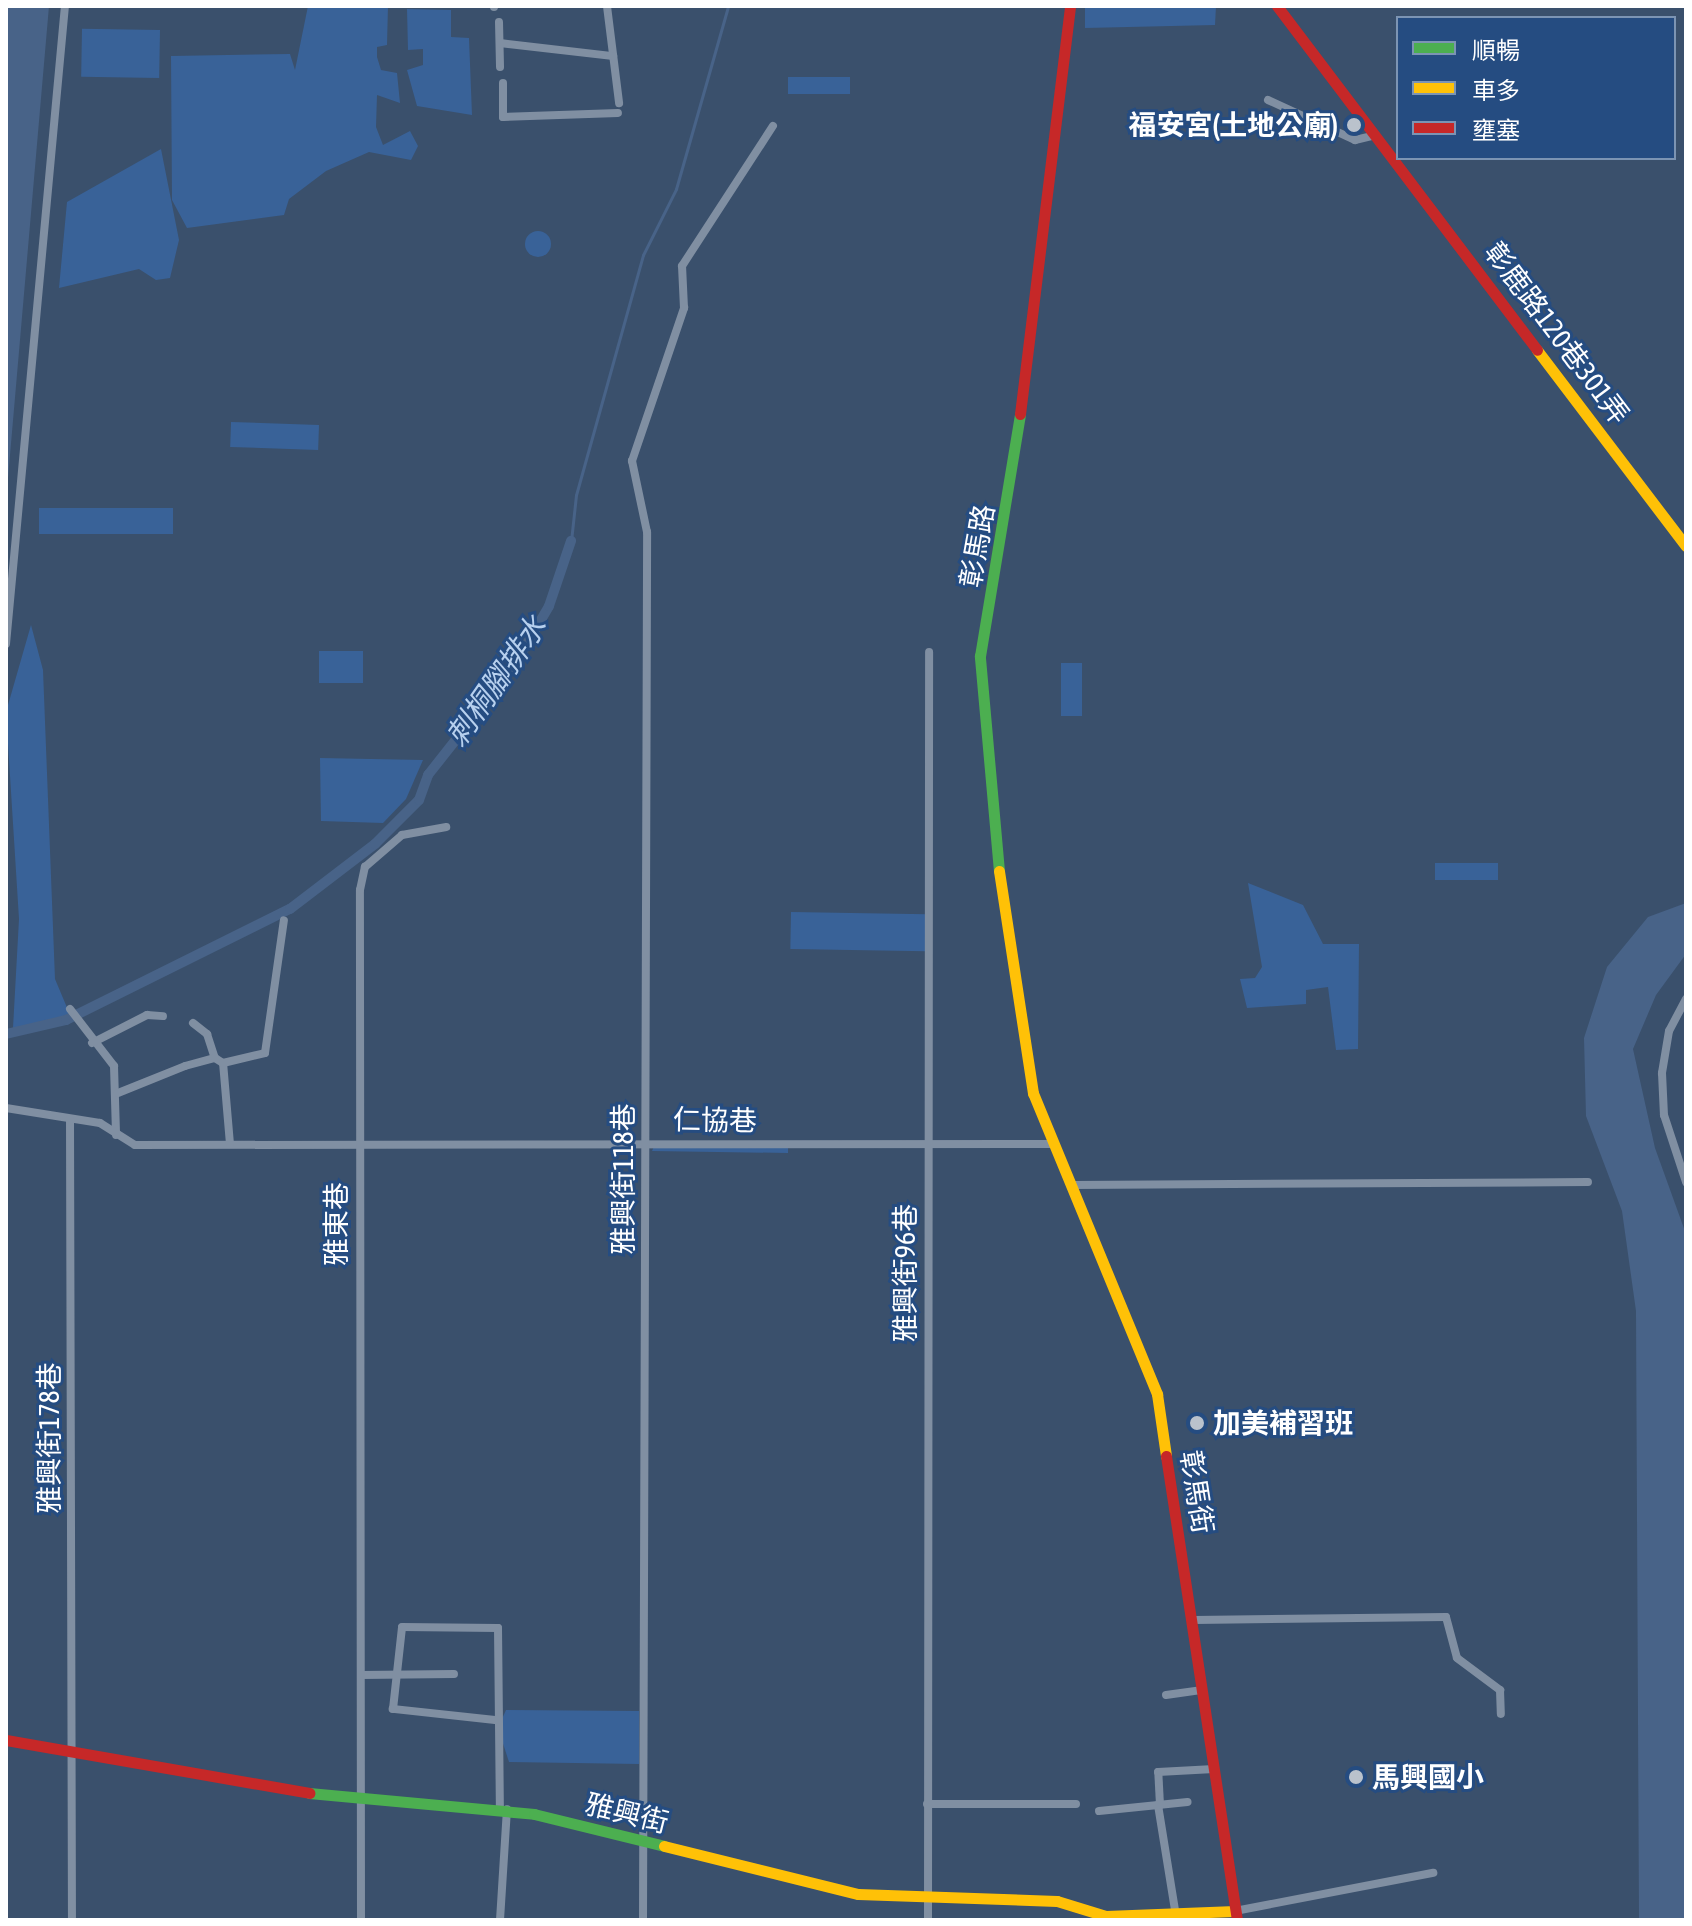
<!DOCTYPE html>
<html>
<head>
<meta charset="utf-8">
<style>
  body { margin:0 }
  #map { position:relative; width:1692px; height:1926px; overflow:hidden; background:#3a506c; font-family:"Asap Condensed","Noto Sans TC",sans-serif }
  div>[style] { position:absolute }
  [style*='--x'] { left:calc(var(--x)*1px); top:calc(var(--y)*1px); width:calc(var(--w)*1px); rotate:calc(var(--a)*1deg) }
  .green>* { inset:0; background:#396298; transform-origin:0 0 }
  .round { border-radius:50% }
  .water>* { inset:0; background:#486388 }
  .stream>* { height:3px; margin:-1.5px; padding:0 1.5px; transform-origin:1.5px; border-radius:1.5px; background:#486388 }
  .canal>* { height:10px; margin:-5px; padding:0 5px; transform-origin:5px; border-radius:5px; background:#486388 }
  .street>* { height:8px; margin:-4px; padding:0 4px; transform-origin:4px; border-radius:4px; background:#808fa2 }
  .fast>* { height:11px; margin:-5.5px; padding:0 5.5px; transform-origin:5.5px; border-radius:5.5px; background:#4caf50 }
  .slow>* { height:11px; margin:-5.5px; padding:0 5.5px; transform-origin:5.5px; border-radius:5.5px; background:#ffc107 }
  .jam>* { height:11px; margin:-5.5px; padding:0 5.5px; transform-origin:5.5px; border-radius:5.5px; background:#c62828 }
  .dots>* { width:22px; height:22px; translate:-50% -50%; box-sizing:border-box; border:4px solid #254c81; border-radius:50% }
  span { translate:-50% -50%; white-space:nowrap; text-align:center; line-height:1.15; -webkit-text-stroke:6px #254c81; paint-order:stroke }
  .poi-label { font-size:28px; color:#fff; font-weight:700 }
  .right { translate:-100% -50%; text-align:right }
  .left { translate:0 -50%; text-align:left }
  .street-label { font-size:28px; color:#fff }
  .water-label { font-size:30px; color:#b7d0ee; font-style:italic }
  .frame { position:absolute; inset:0; border:8px solid #fff; pointer-events:none }
  .legend { position:absolute; left:1396px; top:16px; width:280px; height:144px; box-sizing:border-box; background:#254c81; border:2px solid #7c94b3; margin:0; padding:10px 14px; list-style:none; font-size:24px; color:#fff }
  .legend li { display:flex; align-items:center; gap:16px; height:40px }
  .legend b { width:40px; border:2px solid #7c94b3 }
</style>
</head>
<body>
<div id="map">
  <div class="green">
    <div style="clip-path:polygon(308px 6px,388px 6px,387px 45px,377px 47px,377px 57px,381px 70px,397px 73px,400px 103px,377px 95px,376px 127px,383px 145px,410px 131px,418px 146px,411px 160px,369px 152px,326px 171px,289px 199px,284px 215px,187px 228px,172px 200px,171px 56px,290px 54px,295px 70px)"></div>
    <div style="clip-path:polygon(1085px 6px,1216px 6px,1215px 25px,1085px 28px)"></div>
    <div style="clip-path:polygon(407px 9px,451px 10px,451px 37px,469px 38px,472px 115px,417px 106px,407px 70px,423px 65px,423px 49px,408px 50px)"></div>
    <div style="left:160px;top:30px;width:48px;height:78px;rotate:91deg"></div>
    <div style="left:788px;top:77px;width:62px;height:17px"></div>
    <div style="clip-path:polygon(161px 149px,179px 240px,170px 278px,156px 280px,139px 269px,59px 288px,67px 202px)"></div>
    <div class="round" style="left:525px;top:231px;width:26px;height:26px"></div>
    <div style="left:319px;top:425px;width:25px;height:88px;rotate:92deg"></div>
    <div style="left:39px;top:508px;width:134px;height:26px"></div>
    <div style="clip-path:polygon(31px 625px,43px 670px,55px 979px,71px 1017px,13px 1028px,19px 919px,6px 712px)"></div>
    <div style="left:319px;top:651px;width:44px;height:32px"></div>
    <div style="left:1061px;top:663px;width:21px;height:53px"></div>
    <div style="clip-path:polygon(320px 758px,423px 760px,406px 799px,383px 823px,321px 821px)"></div>
    <div style="left:1435px;top:863px;width:63px;height:17px"></div>
    <div style="clip-path:polygon(1248px 883px,1303px 905px,1323px 944px,1359px 944px,1358px 1049px,1336px 1050px,1328px 987px,1306px 990px,1306px 1004px,1247px 1008px,1240px 979px,1255px 978px,1262px 967px)"></div>
    <div style="left:791px;top:912px;width:136px;height:37px;rotate:1deg"></div>
    <div style="clip-path:polygon(655px 1144px,788px 1145px,788px 1153px,652px 1151px)"></div>
    <div style="clip-path:polygon(506px 1710px,639px 1711px,639px 1764px,509px 1762px,498px 1728px)"></div>
  </div>
  <div class="water">
    <div style="clip-path:polygon(6px 6px,49px 6px,6px 501px)"></div>
    <div style="clip-path:polygon(1686px 903px,1686px 954px,1656px 995px,1633px 1049px,1655px 1148px,1686px 1234px,1686px 1920px,1639px 1920px,1636px 1311px,1622px 1211px,1586px 1116px,1584px 1038px,1607px 967px,1648px 917px)"></div>
  </div>
  <div class="stream">
    <div style="--x:571;--y:541;--w:46;--a:-83.8"></div>
    <div style="--x:576;--y:495;--w:249;--a:-74.4"></div>
    <div style="--x:643;--y:255;--w:74;--a:-63.4"></div>
    <div style="--x:676;--y:189;--w:190;--a:-74.1"></div>
  </div>
  <div class="canal">
    <div style="--x:6;--y:1034;--w:62;--a:-13.1"></div>
    <div style="--x:66;--y:1020;--w:250;--a:-26.4"></div>
    <div style="--x:290;--y:909;--w:107;--a:-37.4"></div>
    <div style="--x:375;--y:844;--w:62;--a:-45"></div>
    <div style="--x:419;--y:800;--w:27;--a:-70"></div>
    <div style="--x:428;--y:775;--w:139;--a:-51.7"></div>
    <div style="--x:514;--y:666;--w:69;--a:-59.7"></div>
    <div style="--x:549;--y:606;--w:69;--a:-71.3"></div>
  </div>
  <div class="street">
    <div style="--x:494;--y:6;--w:1;--a:90"></div>
    <div style="--x:607;--y:6;--w:98;--a:82.9"></div>
    <div style="--x:499;--y:22;--w:45;--a:88.7"></div>
    <div style="--x:500;--y:43;--w:114;--a:6.6"></div>
    <div style="--x:503;--y:83;--w:34;--a:90"></div>
    <div style="--x:503;--y:117;--w:115;--a:-2"></div>
    <div style="--x:1268;--y:100;--w:96;--a:24.7"></div>
    <div style="--x:1355;--y:140;--w:18;--a:-13"></div>
    <div style="--x:6;--y:644;--w:641;--a:-84.72"></div>
    <div style="--x:1686;--y:999;--w:36;--a:118"></div>
    <div style="--x:1669;--y:1031;--w:43;--a:99.5"></div>
    <div style="--x:1662;--y:1073;--w:42;--a:87.3"></div>
    <div style="--x:1664;--y:1115;--w:71;--a:71.8"></div>
    <div style="--x:70;--y:1009;--w:72;--a:52.3"></div>
    <div style="--x:114;--y:1066;--w:69;--a:88.3"></div>
    <div style="--x:193;--y:1023;--w:18;--a:38"></div>
    <div style="--x:207;--y:1034;--w:25;--a:72"></div>
    <div style="--x:92;--y:1043;--w:62;--a:-27"></div>
    <div style="--x:147;--y:1015;--w:16;--a:4"></div>
    <div style="--x:118;--y:1093;--w:72;--a:-21.9"></div>
    <div style="--x:185;--y:1066;--w:31;--a:-15"></div>
    <div style="--x:215;--y:1058;--w:9;--a:32"></div>
    <div style="--x:6;--y:1108;--w:95;--a:9.1"></div>
    <div style="--x:100;--y:1123;--w:41;--a:32.2"></div>
    <div style="--x:135;--y:1145;--w:919;--a:-0.06"></div>
    <div style="--x:70;--y:1119;--w:801;--a:89.86"></div>
    <div style="--x:230;--y:1144;--w:81;--a:-94.9"></div>
    <div style="--x:223;--y:1063;--w:43;--a:-13.4"></div>
    <div style="--x:265;--y:1053;--w:134;--a:-81.9"></div>
    <div style="--x:1072;--y:1185;--w:516;--a:-0.33"></div>
    <div style="--x:1194;--y:1620;--w:252;--a:-0.7"></div>
    <div style="--x:1446;--y:1617;--w:42;--a:75"></div>
    <div style="--x:1457;--y:1658;--w:54;--a:36.7"></div>
    <div style="--x:1500;--y:1690;--w:24;--a:88"></div>
    <div style="--x:361;--y:1675;--w:93;--a:-0.6"></div>
    <div style="--x:1166;--y:1695;--w:37;--a:-8"></div>
    <div style="--x:495;--y:1720;--w:103;--a:-173.8"></div>
    <div style="--x:393;--y:1709;--w:82;--a:-83.7"></div>
    <div style="--x:402;--y:1627;--w:96;--a:0.6"></div>
    <div style="--x:498;--y:1628;--w:181;--a:89.4"></div>
    <div style="--x:927;--y:1804;--w:149;--a:0"></div>
    <div style="--x:1158;--y:1805;--w:106;--a:80.8"></div>
    <div style="--x:1160;--y:1805;--w:33;--a:-93"></div>
    <div style="--x:1158;--y:1772;--w:56;--a:-3.1"></div>
    <div style="--x:1099;--y:1811;--w:89;--a:-5.8"></div>
    <div style="--x:1235;--y:1911;--w:202;--a:-10.9"></div>
    <div style="--x:361;--y:1920;--w:1030;--a:-90.06"></div>
    <div style="--x:360;--y:890;--w:24;--a:-78"></div>
    <div style="--x:365;--y:867;--w:49;--a:-40.9"></div>
    <div style="--x:402;--y:835;--w:45;--a:-10.3"></div>
    <div style="--x:500;--y:1920;--w:111;--a:-86.4"></div>
    <div style="--x:643;--y:1920;--w:1388;--a:-89.83"></div>
    <div style="--x:647;--y:532;--w:73;--a:-101.9"></div>
    <div style="--x:632;--y:461;--w:162;--a:-71.2"></div>
    <div style="--x:684;--y:308;--w:42;--a:-92.7"></div>
    <div style="--x:682;--y:266;--w:167;--a:-57"></div>
    <div style="--x:928;--y:1920;--w:1268;--a:-89.95"></div>
  </div>
  <div class="fast">
    <div style="--x:999;--y:871;--w:216;--a:-95.1"></div>
    <div style="--x:980;--y:656;--w:245;--a:-80.6"></div>
    <div style="--x:309;--y:1793;--w:226;--a:5.3"></div>
    <div style="--x:534;--y:1814;--w:134;--a:13.8"></div>
  </div>
  <div class="slow">
    <div style="--x:1537;--y:350;--w:246;--a:52.8"></div>
    <div style="--x:999;--y:871;--w:225;--a:81.3"></div>
    <div style="--x:1033;--y:1093;--w:326;--a:67.6"></div>
    <div style="--x:1157;--y:1394;--w:63;--a:81.7"></div>
    <div style="--x:664;--y:1846;--w:200;--a:13.9"></div>
    <div style="--x:858;--y:1894;--w:199;--a:2"></div>
    <div style="--x:1057;--y:1901;--w:51;--a:17"></div>
    <div style="--x:1106;--y:1916;--w:129;--a:-2.2"></div>
  </div>
  <div class="jam">
    <div style="--x:1277;--y:6;--w:431;--a:52.9"></div>
    <div style="--x:1020;--y:414;--w:411;--a:-83"></div>
    <div style="--x:1166;--y:1456;--w:469;--a:81.3"></div>
    <div style="--x:6;--y:1740;--w:308;--a:9.9"></div>
  </div>
  <div class="dots">
    <div style="left:1354px;top:125px;background:#bac2cc"></div>
    <div style="left:1197px;top:1423px;background:#bac2cc"></div>
    <div style="left:1356px;top:1777px;background:#bac2cc"></div>
  </div>
  <div class="poi-label">
    <span class="right" style="left:1338px;top:125px">福安宮(土地公廟)</span>
    <span class="left" style="left:1213px;top:1423px">加美補習班</span>
    <span class="left" style="left:1372px;top:1777px">馬興國小</span>
  </div>
  <div class="street-label">
    <span style="left:1557px;top:333px;rotate:53deg">彰鹿路120巷301弄</span>
    <span style="left:977px;top:546px;rotate:-80deg">彰馬路</span>
    <span style="left:715px;top:1120px;rotate:1deg">仁協巷</span>
    <span style="left:623px;top:1179px;rotate:-90deg">雅興街118巷</span>
    <span style="left:336px;top:1224px;rotate:-90deg">雅東巷</span>
    <span style="left:905px;top:1273px;rotate:-90deg">雅興街96巷</span>
    <span style="left:49px;top:1438px;rotate:-90deg">雅興街178巷</span>
    <span style="left:1197px;top:1492px;rotate:81deg">彰馬街</span>
    <span style="left:627px;top:1813px;rotate:14deg">雅興街</span>
  </div>
  <div class="water-label">
    <span style="left:496px;top:681px;rotate:-55deg">刺桐腳排水</span>
  </div>
  <div class="frame"></div>
  <ul class="legend">
  <li><b style="height:10px;background:#4caf50"></b>順暢</li>
  <li><b style="height:10px;background:#ffc107"></b>車多</li>
  <li><b style="height:10px;background:#c62828"></b>壅塞</li>
  </ul>
</div>
</body>
</html>
